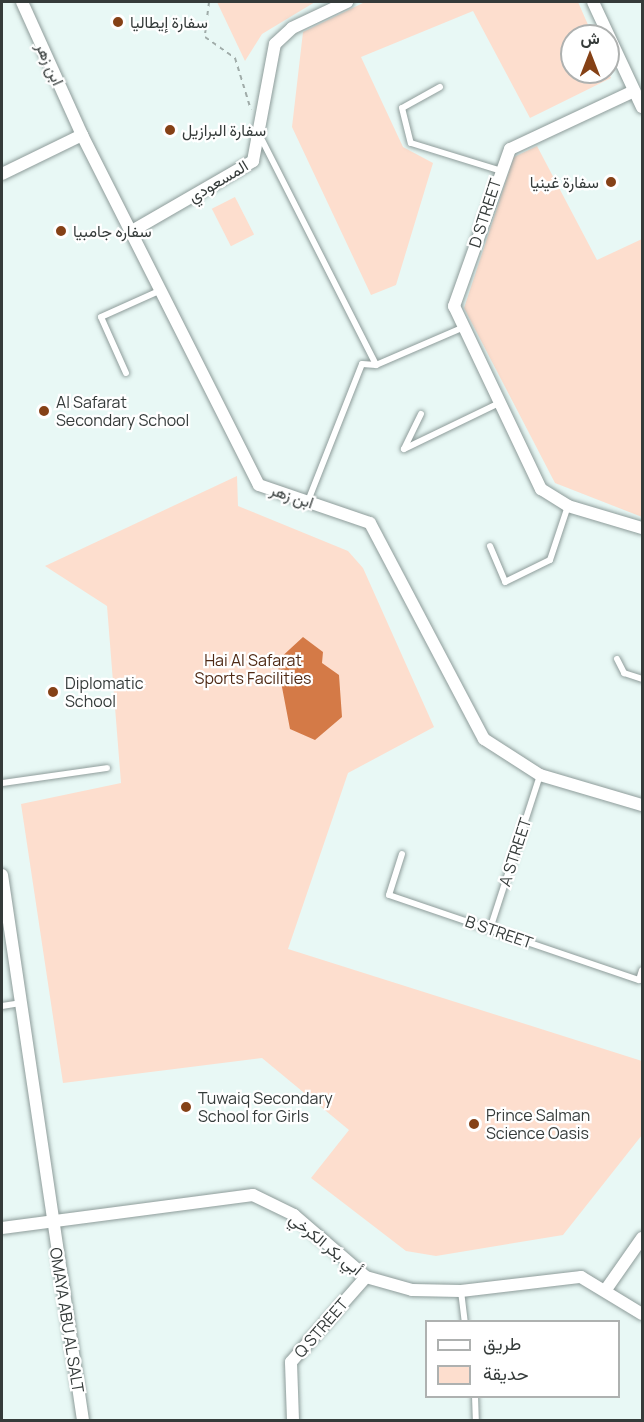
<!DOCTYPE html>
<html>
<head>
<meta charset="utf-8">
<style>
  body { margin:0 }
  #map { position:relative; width:644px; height:1422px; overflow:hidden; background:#e8f8f5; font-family:Manrope,Vazirmatn,sans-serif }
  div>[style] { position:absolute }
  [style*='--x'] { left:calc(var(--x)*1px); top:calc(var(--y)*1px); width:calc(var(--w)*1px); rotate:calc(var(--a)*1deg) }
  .green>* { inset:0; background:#fddece; transform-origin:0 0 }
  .water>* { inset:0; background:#d47a47 }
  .path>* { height:2px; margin-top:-1px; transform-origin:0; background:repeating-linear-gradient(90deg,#a0aca9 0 4.5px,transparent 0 9px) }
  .roads { filter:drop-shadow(0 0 2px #8e9c9a) drop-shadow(0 0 2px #8e9c9a) }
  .lane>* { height:6px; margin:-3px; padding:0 3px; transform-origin:3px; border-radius:3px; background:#fff }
  .street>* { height:12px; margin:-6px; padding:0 6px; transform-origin:6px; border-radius:6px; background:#fff }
  .dots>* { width:16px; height:16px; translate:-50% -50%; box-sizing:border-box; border:3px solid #fff; border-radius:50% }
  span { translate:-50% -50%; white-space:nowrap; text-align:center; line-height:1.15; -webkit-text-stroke:4.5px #fff; paint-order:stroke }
  .poi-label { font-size:16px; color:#353b3a }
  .left { translate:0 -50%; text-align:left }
  .right { translate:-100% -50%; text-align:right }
  .street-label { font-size:16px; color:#353b3a }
  .park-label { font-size:16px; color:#4f2a15 }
  .frame { position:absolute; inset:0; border:3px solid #353b3a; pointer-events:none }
  .legend { position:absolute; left:425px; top:1320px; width:195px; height:78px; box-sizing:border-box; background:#fff; border:2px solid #aeb1b0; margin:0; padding:8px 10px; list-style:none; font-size:18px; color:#353b3a }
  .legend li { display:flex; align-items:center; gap:12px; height:30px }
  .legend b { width:30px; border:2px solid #aeb1b0 }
  .north { position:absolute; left:560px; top:24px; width:60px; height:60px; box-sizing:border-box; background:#fff; border:2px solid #aeb1b0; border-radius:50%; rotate:0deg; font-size:16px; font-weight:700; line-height:24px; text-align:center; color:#353b3a }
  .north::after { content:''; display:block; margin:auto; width:21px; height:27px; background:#854116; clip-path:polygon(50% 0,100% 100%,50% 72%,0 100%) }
</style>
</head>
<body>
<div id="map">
  <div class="green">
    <div style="clip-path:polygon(217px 2px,315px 2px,262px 34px,245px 61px)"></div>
    <div style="clip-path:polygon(365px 2px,578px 2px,593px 36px,572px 36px,572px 72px,608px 71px,611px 78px,530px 118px,473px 11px,361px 57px,403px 147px,433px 163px,396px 285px,371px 295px,292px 127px,303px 32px)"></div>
    <div style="clip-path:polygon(537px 146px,597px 260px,642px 239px,642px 517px,555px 483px,464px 308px,514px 157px)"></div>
    <div style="left:235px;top:197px;width:42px;height:26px;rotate:63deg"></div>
    <div style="clip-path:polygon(237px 476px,238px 506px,348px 551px,363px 568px,434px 727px,348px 773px,288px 949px,642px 1061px,642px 1135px,563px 1235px,436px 1256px,406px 1251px,311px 1178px,349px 1130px,262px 1058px,63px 1083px,21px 804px,121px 783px,107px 606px,45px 566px)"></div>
  </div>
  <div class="water">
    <div style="clip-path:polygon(303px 637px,323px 652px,322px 663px,339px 675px,342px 717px,315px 740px,290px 729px,277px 661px)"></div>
  </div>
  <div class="path">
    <div style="--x:209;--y:2;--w:35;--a:97"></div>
    <div style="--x:205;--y:37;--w:37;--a:35"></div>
    <div style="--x:235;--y:58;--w:54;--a:72.9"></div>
  </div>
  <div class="roads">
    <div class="lane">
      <div style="--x:440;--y:87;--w:43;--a:151.1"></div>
      <div style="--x:402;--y:108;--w:36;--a:76"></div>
      <div style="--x:411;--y:143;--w:91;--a:17.2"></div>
      <div style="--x:260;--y:136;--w:257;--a:63.1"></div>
      <div style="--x:126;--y:373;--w:61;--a:-114.1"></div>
      <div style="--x:101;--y:317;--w:66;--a:-24.2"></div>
      <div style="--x:421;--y:414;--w:39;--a:116"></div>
      <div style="--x:404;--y:449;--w:106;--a:-25.8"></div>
      <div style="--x:308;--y:501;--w:147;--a:-68.5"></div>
      <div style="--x:362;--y:364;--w:14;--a:4"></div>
      <div style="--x:376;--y:365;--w:94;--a:-23.3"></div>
      <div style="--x:490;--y:546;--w:39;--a:67"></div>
      <div style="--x:505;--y:582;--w:50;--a:-26.1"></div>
      <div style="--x:550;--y:560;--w:57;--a:-71.6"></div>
      <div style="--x:617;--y:659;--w:16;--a:63"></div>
      <div style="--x:624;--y:673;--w:19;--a:18"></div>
      <div style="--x:2;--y:783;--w:106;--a:-8.1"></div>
      <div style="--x:402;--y:854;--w:43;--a:107.6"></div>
      <div style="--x:389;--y:895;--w:264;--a:18.8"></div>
      <div style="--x:639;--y:980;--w:10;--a:-73"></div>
      <div style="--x:490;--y:929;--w:162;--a:-72"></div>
      <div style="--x:2;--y:1006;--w:20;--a:-9"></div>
      <div style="--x:461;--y:1291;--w:31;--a:83"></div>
      <div style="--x:475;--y:1396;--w:24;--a:88"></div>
    </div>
    <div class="street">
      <div style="--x:22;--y:2;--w:146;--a:65.7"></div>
      <div style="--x:82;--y:135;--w:392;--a:63.2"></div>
      <div style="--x:259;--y:485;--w:117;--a:18.9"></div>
      <div style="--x:370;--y:523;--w:244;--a:62.2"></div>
      <div style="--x:484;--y:739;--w:67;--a:32.7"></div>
      <div style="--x:540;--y:775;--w:106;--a:16.4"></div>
      <div style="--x:593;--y:2;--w:116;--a:65"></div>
      <div style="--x:634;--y:91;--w:137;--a:154.9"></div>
      <div style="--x:510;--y:149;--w:167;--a:109.6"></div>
      <div style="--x:454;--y:306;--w:203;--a:64.6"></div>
      <div style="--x:541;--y:489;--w:32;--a:32"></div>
      <div style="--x:568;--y:506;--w:77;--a:16.6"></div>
      <div style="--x:2;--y:174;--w:89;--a:-26"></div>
      <div style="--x:132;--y:231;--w:140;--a:-30"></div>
      <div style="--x:253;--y:161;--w:119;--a:-79.4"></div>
      <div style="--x:275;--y:44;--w:23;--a:-43"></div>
      <div style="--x:292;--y:28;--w:61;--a:-25.3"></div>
      <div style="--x:2;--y:875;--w:551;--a:81.55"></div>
      <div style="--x:2;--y:1228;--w:253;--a:-7.5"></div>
      <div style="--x:253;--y:1195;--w:46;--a:26"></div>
      <div style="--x:294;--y:1215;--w:95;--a:40.7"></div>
      <div style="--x:366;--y:1277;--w:48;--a:15.8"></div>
      <div style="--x:412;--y:1290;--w:49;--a:1.2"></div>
      <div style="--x:461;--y:1291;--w:121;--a:-6.7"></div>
      <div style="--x:581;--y:1277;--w:71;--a:31.2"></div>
      <div style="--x:607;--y:1288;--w:61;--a:-55"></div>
      <div style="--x:293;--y:1420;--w:58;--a:-92"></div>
      <div style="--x:291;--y:1362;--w:113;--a:-48.6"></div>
    </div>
  </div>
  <div class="dots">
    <div style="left:118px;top:22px;background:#854116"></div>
    <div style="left:170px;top:130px;background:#854116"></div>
    <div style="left:611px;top:182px;background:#854116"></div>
    <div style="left:61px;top:231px;background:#854116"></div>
    <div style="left:44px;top:411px;background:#854116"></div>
    <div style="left:53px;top:692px;background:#854116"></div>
    <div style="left:186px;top:1107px;background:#854116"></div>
    <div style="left:474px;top:1124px;background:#854116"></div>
  </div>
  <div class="poi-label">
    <span class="left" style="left:130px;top:22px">سفارة إيطاليا</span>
    <span class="left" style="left:182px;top:130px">سفارة البرازيل</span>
    <span class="right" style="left:599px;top:182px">سفارة غينيا</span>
    <span class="left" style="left:73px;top:231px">سفاره جامبيا</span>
    <span class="left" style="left:56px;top:411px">Al Safarat<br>Secondary School</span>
    <span class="left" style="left:65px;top:692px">Diplomatic<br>School</span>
    <span class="left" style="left:198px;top:1107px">Tuwaiq Secondary<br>School for Girls</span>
    <span class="left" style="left:486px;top:1124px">Prince Salman<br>Science Oasis</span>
  </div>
  <div class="street-label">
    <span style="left:50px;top:64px;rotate:66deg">ابن زهر</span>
    <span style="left:218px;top:181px;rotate:-31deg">المسعودي</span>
    <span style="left:485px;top:213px;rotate:-72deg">D STREET</span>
    <span style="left:292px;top:496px;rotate:19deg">ابن زهر</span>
    <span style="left:515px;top:852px;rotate:-72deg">A STREET</span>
    <span style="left:499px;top:932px;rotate:19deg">B STREET</span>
    <span style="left:326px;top:1244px;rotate:39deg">أبي بكر الكرخي</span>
    <span style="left:67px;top:1320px;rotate:81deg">OMAYA ABU AL SALT</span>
    <span style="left:321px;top:1328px;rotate:-49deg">Q STREET</span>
  </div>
  <div class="park-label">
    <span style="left:253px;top:669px">Hai Al Safarat<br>Sports Facilities</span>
  </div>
  <div class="frame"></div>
  <ul class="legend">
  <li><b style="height:8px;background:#fff"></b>طريق</li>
  <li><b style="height:16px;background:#fddece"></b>حديقة</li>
  </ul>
  <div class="north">ش</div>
</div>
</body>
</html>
